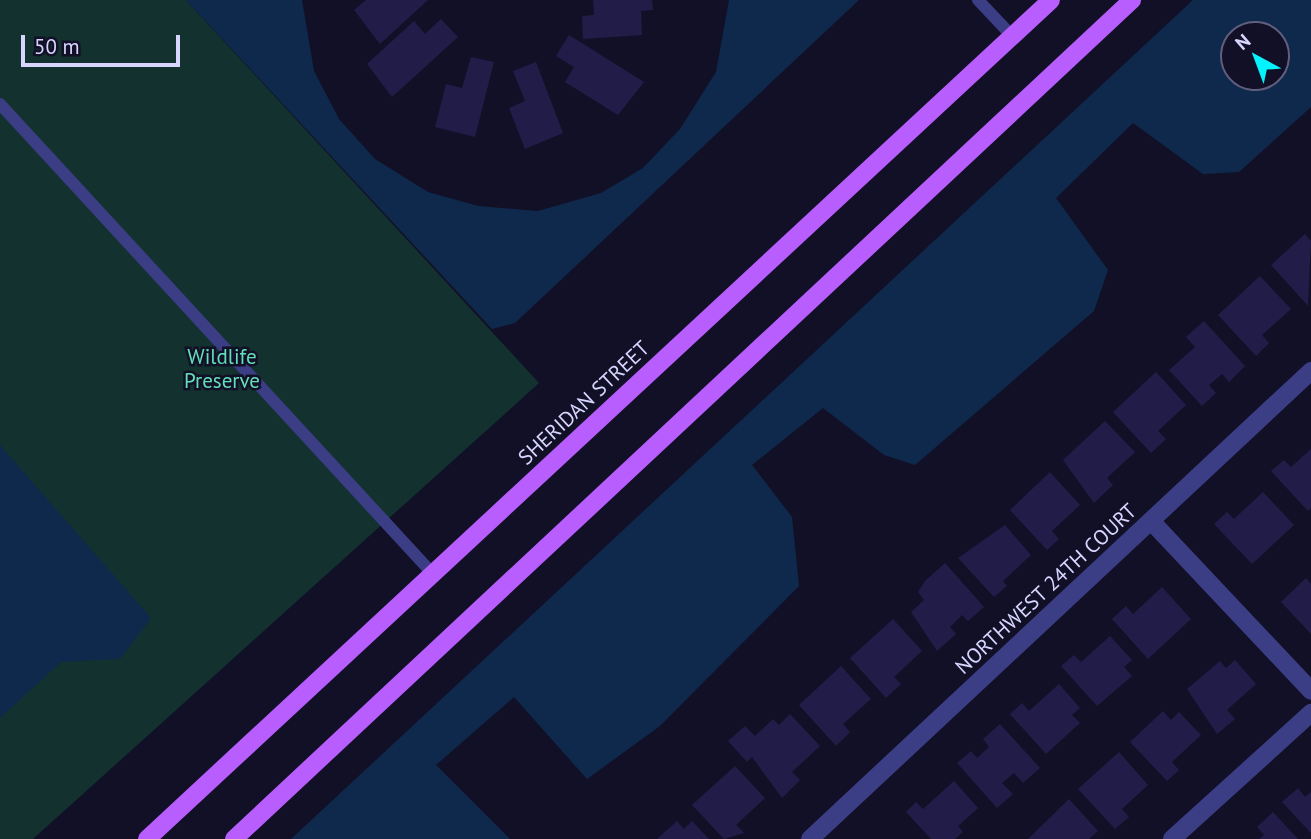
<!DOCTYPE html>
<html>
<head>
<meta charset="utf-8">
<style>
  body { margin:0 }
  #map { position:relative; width:1311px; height:839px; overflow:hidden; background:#121027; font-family:"PT Sans",sans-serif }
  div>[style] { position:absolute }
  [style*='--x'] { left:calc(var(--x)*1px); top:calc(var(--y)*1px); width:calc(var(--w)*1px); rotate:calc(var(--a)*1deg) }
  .green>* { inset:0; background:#13312e }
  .water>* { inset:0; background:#0f294c }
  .building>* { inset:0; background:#221c48 }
  .lane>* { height:12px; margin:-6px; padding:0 6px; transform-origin:6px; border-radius:6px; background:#3b3d85 }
  .street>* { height:18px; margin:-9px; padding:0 9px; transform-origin:9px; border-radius:9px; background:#3b3d85 }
  .primary>* { height:18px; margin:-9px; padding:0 9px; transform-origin:9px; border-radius:9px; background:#b85efe }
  span { translate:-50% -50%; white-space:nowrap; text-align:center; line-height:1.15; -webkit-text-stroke:5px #121027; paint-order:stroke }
  .park-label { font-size:21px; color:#61dfb8 }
  .street-label { font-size:21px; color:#d8d6ff }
  .north { position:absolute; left:1220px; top:21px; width:70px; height:70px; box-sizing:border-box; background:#121027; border:2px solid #615f7d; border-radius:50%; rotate:319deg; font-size:19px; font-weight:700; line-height:28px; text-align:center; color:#d8d6ff }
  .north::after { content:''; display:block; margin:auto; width:24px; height:32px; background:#04f3fd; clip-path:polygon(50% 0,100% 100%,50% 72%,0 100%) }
  .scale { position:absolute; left:21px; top:35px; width:159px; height:32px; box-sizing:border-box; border:4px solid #d8d6ff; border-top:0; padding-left:9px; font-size:21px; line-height:24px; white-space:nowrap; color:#d8d6ff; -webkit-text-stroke:5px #121027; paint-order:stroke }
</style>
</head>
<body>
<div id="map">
  <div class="green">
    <div style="clip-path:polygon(0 0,186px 0,539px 383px,33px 839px,0 839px)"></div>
  </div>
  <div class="water">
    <div style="clip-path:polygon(186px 0,302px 0,314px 71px,339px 119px,375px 159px,428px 192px,478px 206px,538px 211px,601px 193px,643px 168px,680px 129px,716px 72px,729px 0,859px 0,515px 323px,492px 329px)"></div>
    <div style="clip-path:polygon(evenodd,1193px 0,1311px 0,1311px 107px,1239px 172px,1203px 174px,1133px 123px,1056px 198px,1108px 270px,1094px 311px,915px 465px,884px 455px,823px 408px,752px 465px,792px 517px,799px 586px,660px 726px,587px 779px,514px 697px,436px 765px,510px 839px,291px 839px,1193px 0,1234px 35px,1276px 35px,1276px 77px,1234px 77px,1234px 35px)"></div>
    <div style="clip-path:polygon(0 445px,151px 618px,120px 659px,61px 662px,0 718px)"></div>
  </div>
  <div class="building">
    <div style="clip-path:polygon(366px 0,428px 0,380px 44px,354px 10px)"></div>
    <div style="clip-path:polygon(593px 0,652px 0,653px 10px,641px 11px,642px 35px,583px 39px,582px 16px,594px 15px)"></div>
    <div style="clip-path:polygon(441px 19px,458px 37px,392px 97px,367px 64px,414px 21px,425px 34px)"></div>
    <div style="clip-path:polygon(569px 35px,644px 82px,618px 115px,565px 82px,574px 67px,556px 56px)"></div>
    <div style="clip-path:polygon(471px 57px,494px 62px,475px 137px,435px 127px,446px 84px,462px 88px)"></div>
    <div style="clip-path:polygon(536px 62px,563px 133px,525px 149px,509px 108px,525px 101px,513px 71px)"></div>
    <div style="clip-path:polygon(1305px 234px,1311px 241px,1308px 306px,1271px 265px)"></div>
    <div style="clip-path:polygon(1260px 276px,1291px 309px,1262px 335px,1269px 343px,1256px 356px,1218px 315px)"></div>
    <div style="clip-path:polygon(1204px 321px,1245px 366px,1229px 382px,1222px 374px,1209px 385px,1216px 393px,1202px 406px,1169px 370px,1195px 347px,1186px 337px)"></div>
    <div style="clip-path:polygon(1156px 372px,1186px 405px,1158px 431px,1166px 439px,1151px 453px,1113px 412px)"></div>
    <div style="clip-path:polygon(1105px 421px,1135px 452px,1107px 478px,1113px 485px,1094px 503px,1063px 460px)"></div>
    <div style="clip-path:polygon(1311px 449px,1311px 508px,1308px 511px,1271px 471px,1284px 460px,1291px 467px)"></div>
    <div style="clip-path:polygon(1050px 472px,1080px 505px,1052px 531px,1059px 539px,1047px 550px,1010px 510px)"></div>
    <div style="clip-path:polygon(1263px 492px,1294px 525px,1252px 564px,1214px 524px,1227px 512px,1234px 519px)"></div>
    <div style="clip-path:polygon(1005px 525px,1031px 555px,1003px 581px,1007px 586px,994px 597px,958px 558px)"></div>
    <div style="clip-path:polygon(945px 563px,984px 607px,968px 621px,962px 615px,950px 627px,956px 634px,937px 651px,911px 612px,924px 600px,918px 592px,925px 581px)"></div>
    <div style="clip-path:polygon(1306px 578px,1311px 584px,1311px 634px,1281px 602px)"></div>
    <div style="clip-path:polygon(1162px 587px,1191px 619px,1148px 659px,1112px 619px,1126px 606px,1133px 614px)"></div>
    <div style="clip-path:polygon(893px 619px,922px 651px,894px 677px,901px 684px,886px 698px,850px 658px)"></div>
    <div style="clip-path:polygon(1110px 636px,1132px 660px,1124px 667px,1132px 676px,1097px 706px,1061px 666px,1074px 655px,1081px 662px)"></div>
    <div style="clip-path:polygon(1235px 660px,1256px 684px,1227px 710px,1235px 719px,1217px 734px,1187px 689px,1220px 661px,1226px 668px)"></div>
    <div style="clip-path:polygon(841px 666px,871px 699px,843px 724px,850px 732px,836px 746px,799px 705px)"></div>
    <div style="clip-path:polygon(1059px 684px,1080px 708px,1072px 715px,1080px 723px,1046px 754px,1010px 714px,1022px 703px,1029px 711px)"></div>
    <div style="clip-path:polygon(1163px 711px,1171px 720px,1179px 712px,1201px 735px,1172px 762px,1179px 770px,1167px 781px,1130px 742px)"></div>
    <div style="clip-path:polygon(790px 714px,820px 746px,792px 772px,800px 780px,782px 798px,752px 757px,747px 762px,728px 741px,745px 726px,755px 736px,773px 719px,779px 725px)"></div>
    <div style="clip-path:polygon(1000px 724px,1040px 768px,1023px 783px,1014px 773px,1002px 783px,1013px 794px,997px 808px,957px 763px,971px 751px,977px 758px,989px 747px,983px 739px)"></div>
    <div style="clip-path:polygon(1119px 752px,1148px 785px,1122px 809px,1129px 817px,1115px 829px,1078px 789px)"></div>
    <div style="clip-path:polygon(735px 766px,765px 798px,736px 825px,744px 833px,724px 839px,692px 805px)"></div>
    <div style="clip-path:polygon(954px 781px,978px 808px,958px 826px,963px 832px,955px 839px,931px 839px,906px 812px,916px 802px,923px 809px)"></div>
    <div style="clip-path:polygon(1298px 788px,1305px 797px,1311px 792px,1311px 833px,1282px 802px)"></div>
    <div style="clip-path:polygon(1069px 799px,1098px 831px,1089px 839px,1028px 839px)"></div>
    <div style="clip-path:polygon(1273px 812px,1298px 839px,1259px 839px,1264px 835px,1257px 827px)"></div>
    <div style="clip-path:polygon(677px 821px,684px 829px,692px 821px,709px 839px,657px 839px)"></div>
  </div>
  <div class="lane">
    <div style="--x:978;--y:0;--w:50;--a:46.6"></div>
    <div style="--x:0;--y:104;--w:639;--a:47.35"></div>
  </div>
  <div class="street">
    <div style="--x:1152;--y:522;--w:232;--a:46.7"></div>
    <div style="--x:810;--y:839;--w:686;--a:-43.05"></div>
    <div style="--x:1172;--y:839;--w:188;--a:-42.2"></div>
  </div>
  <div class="primary">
    <div style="--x:147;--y:839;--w:1233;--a:-42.86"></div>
    <div style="--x:234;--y:839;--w:1229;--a:-43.05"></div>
  </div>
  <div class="park-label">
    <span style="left:222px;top:369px">Wildlife<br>Preserve</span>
  </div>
  <div class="street-label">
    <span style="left:584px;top:403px;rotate:-43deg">SHERIDAN STREET</span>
    <span style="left:1046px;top:589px;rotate:-43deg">NORTHWEST 24TH COURT</span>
  </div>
  <div class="north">N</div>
  <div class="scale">50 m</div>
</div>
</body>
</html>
